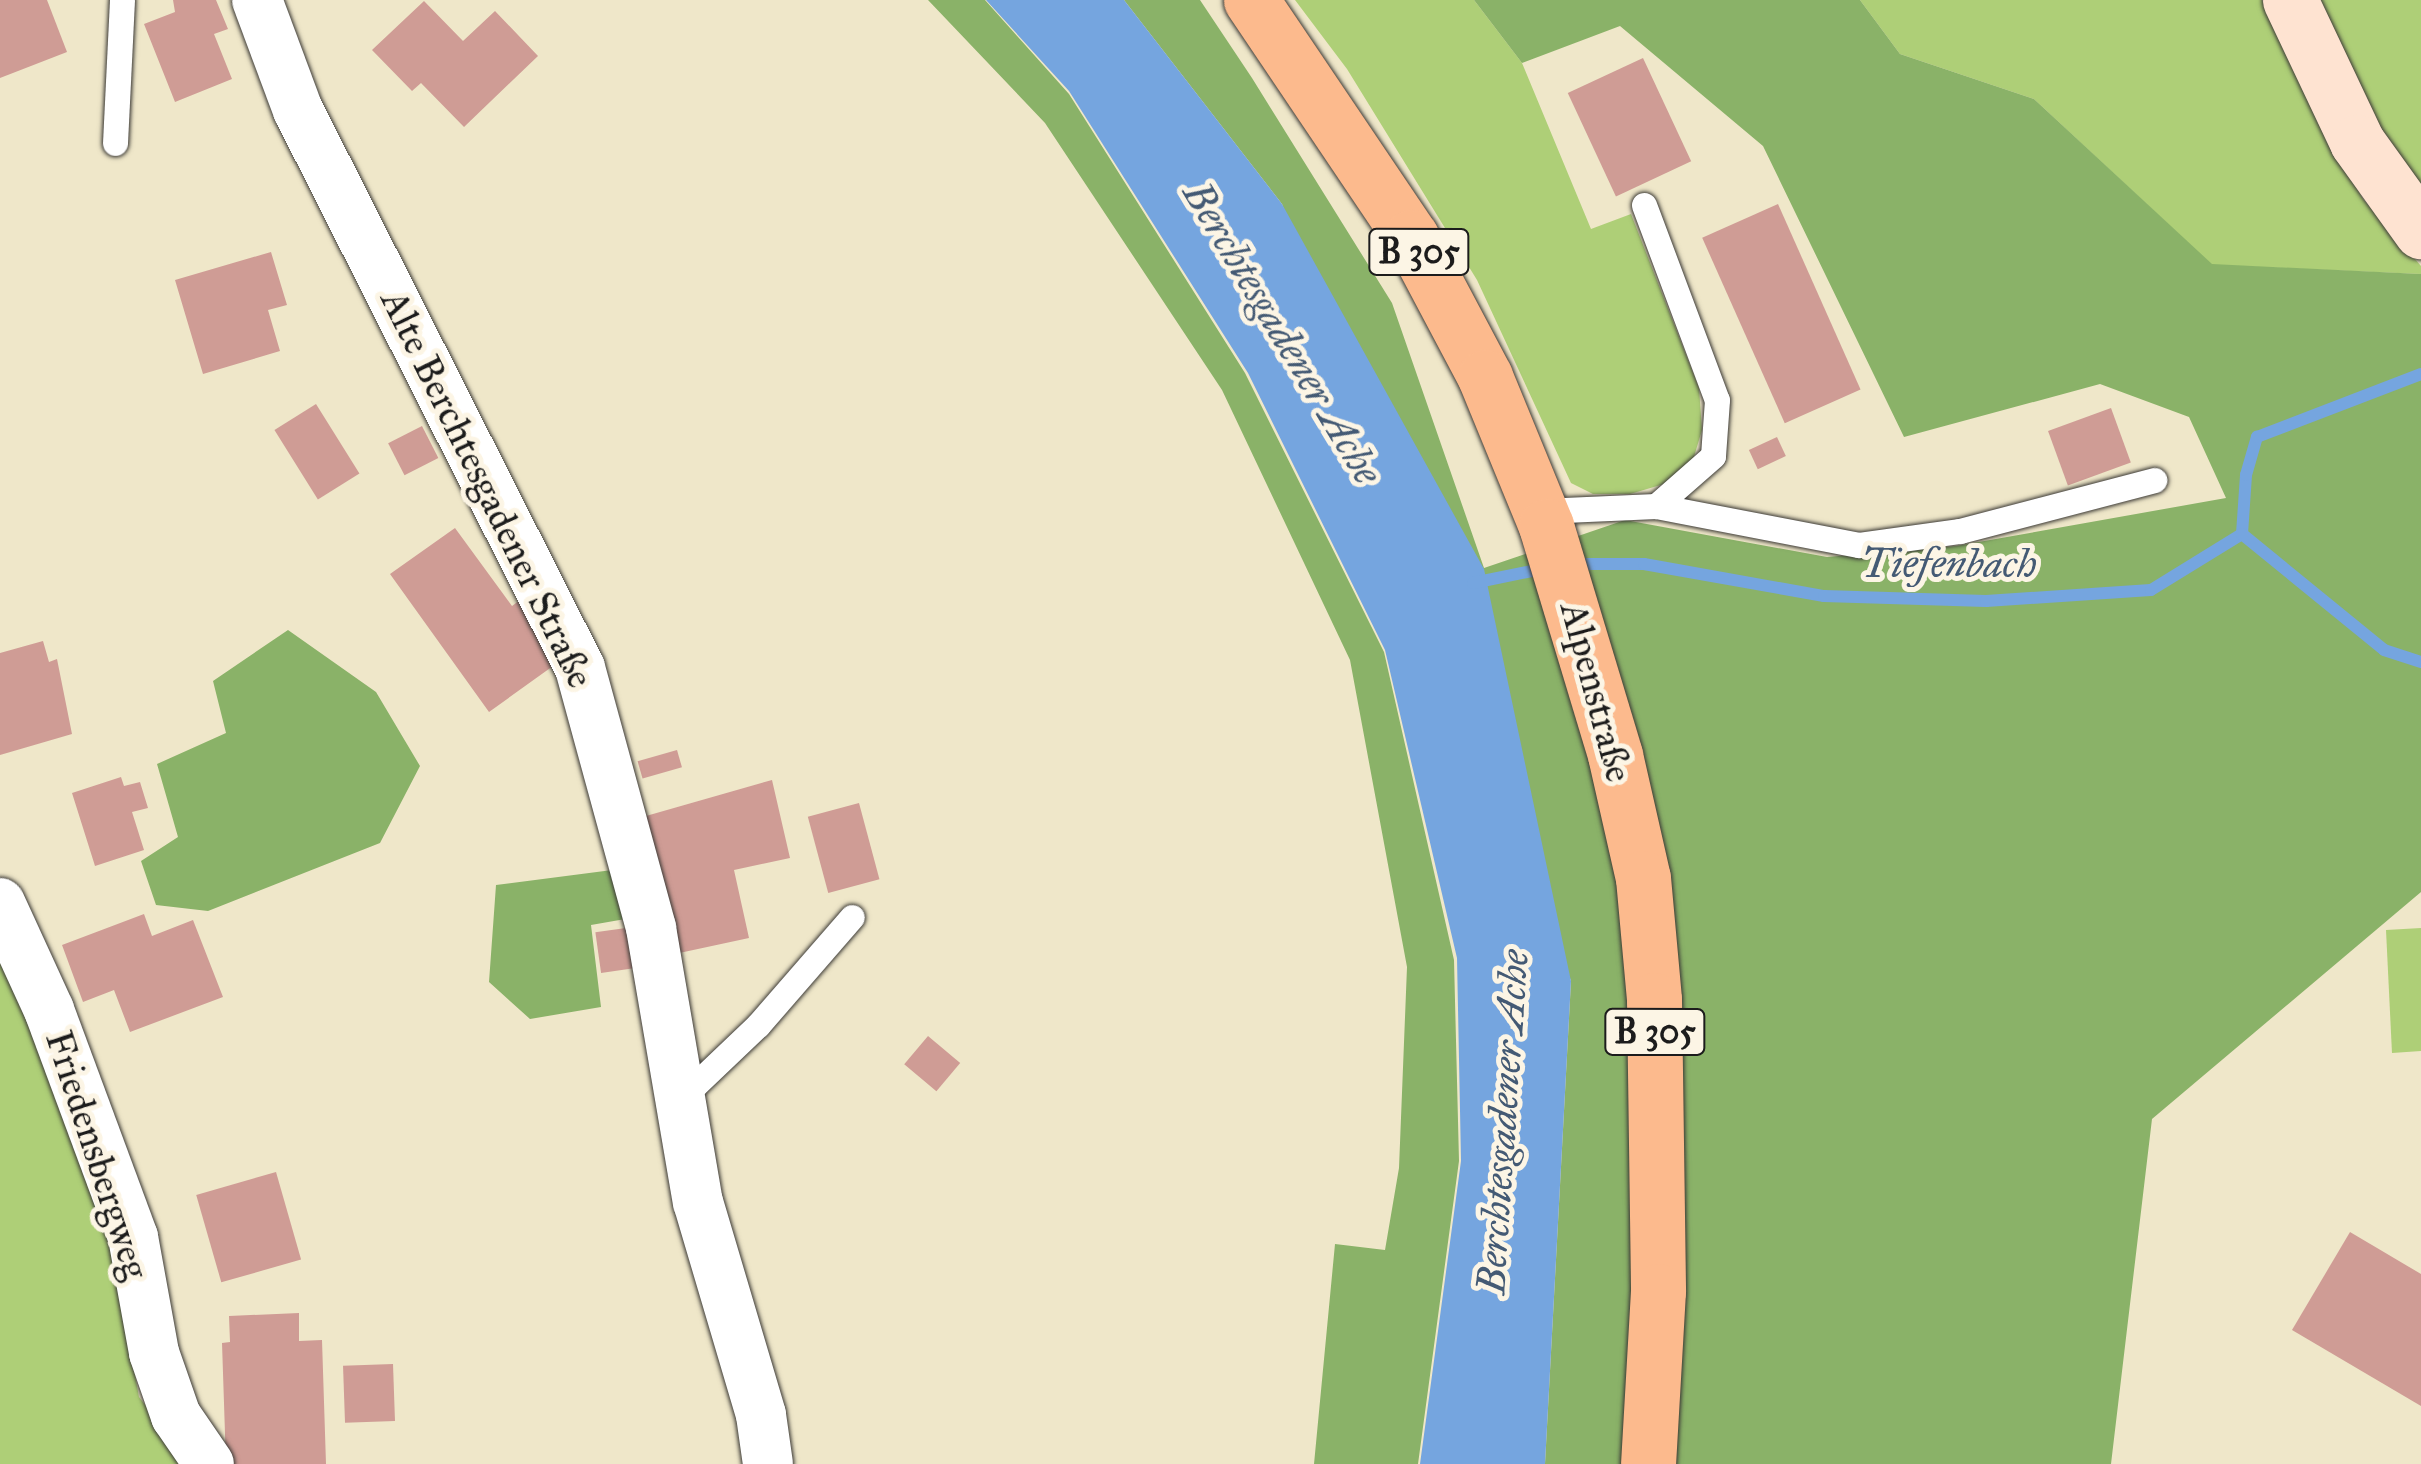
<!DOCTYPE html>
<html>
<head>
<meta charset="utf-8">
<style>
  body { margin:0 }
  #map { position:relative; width:2421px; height:1464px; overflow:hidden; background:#efe7c9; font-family:"IM FELL Great Primer",serif }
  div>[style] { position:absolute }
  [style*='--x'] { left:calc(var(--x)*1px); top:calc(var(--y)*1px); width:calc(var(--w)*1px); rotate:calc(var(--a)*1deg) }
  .green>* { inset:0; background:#aecf77 }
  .forest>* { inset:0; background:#8ab268 }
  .water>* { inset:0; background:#75a5df }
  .stream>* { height:12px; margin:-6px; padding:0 6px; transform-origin:6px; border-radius:6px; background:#75a5df }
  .building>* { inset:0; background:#cf9c95; transform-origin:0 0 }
  .roads { filter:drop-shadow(0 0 2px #3c3a36) drop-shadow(0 0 2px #3c3a36) }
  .lane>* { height:25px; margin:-12.5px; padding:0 12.5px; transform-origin:12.5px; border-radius:12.5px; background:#fff }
  .street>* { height:50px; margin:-25px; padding:0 25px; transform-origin:25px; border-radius:25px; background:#fff }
  .secondary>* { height:55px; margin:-27.5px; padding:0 27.5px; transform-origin:27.5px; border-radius:27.5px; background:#fee3d1 }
  .primary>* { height:55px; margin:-27.5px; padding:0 27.5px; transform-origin:27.5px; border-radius:27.5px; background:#fcba8d }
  span { translate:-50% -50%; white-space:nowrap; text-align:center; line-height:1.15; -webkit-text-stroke:10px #fcf5e5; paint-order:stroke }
  .shield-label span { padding:2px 8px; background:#fcf5e5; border:2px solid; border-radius:8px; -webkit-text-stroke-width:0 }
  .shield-label { font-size:35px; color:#1c1c1c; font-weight:700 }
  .street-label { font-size:38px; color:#1c1c1c }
  .water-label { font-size:40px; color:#445a74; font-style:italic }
</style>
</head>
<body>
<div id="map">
  <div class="green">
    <div style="clip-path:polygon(1295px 0,1474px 0,1522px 63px,1591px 229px,1631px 214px,1699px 388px,1702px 430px,1693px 460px,1664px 484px,1630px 494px,1593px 494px,1571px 483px,1477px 280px,1347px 69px)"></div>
    <div style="clip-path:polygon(1860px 0,2262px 0,2320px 126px,2363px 199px,2421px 266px,2421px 274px,2212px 265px,2034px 99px,1900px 54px)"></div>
    <div style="clip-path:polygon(2316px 0,2421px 0,2421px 197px,2364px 108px)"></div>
    <div style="clip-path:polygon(2421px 928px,2421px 1051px,2392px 1053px,2386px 930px)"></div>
    <div style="clip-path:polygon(0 935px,97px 1167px,139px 1397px,191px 1464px,0 1464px)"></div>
  </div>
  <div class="forest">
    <div style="clip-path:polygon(928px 0,985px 0,1069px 94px,1245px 373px,1384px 652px,1454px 960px,1459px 1161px,1418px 1464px,1314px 1464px,1335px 1244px,1385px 1250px,1399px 1168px,1407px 967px,1350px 660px,1222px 390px,1045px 123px)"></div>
    <div style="clip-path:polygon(1124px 0,1200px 0,1252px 78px,1392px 303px,1484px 568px,1625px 520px,1827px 557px,1956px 546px,2226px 498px,2189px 417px,2100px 384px,1904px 437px,1763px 146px,1620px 26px,1522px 63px,1474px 0,1860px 0,1900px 54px,2034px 99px,2212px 264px,2421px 274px,2421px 892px,2152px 1119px,2111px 1464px,1545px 1464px,1571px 981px,1282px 204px)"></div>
    <div style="clip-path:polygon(288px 630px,376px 692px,420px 766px,380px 843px,208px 911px,156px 905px,141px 861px,178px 837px,157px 764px,226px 733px,213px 681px)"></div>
    <div style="clip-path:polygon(620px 869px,631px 918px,591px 925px,601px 1007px,530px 1019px,489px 982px,496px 885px)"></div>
  </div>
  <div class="water">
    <div style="clip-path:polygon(986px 0,1124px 0,1282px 204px,1484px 569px,1571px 981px,1545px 1464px,1420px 1464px,1461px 1161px,1457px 958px,1385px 650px,1248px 373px,1069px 91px)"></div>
  </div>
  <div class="stream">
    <div style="--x:2242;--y:534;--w:59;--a:-86.1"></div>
    <div style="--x:2246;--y:475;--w:40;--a:-74"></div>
    <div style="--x:2257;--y:437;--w:176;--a:-21"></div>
    <div style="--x:1571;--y:564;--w:73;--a:0"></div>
    <div style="--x:1644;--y:564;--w:183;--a:10.1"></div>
    <div style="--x:1824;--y:596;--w:162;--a:1.8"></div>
    <div style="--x:1986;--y:601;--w:165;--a:-3.8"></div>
    <div style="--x:2151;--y:590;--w:107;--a:-31.6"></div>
    <div style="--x:2242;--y:534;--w:183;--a:39.2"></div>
    <div style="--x:2384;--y:650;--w:39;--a:18"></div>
    <div style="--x:1473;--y:583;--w:76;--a:-11.5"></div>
  </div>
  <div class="building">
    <div style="clip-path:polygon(0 0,47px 0,67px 52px,0 78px)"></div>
    <div style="clip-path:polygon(173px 0,216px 0,228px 29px,214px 34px,232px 79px,175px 102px,144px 24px,175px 12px)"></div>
    <div style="clip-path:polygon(424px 1px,463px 41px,495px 11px,538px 56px,464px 127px,421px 83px,412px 91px,372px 50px)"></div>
    <div style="left:1643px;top:58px;width:114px;height:83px;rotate:65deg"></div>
    <div style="left:1778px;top:204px;width:203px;height:83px;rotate:66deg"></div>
    <div style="clip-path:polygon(271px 252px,287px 305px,268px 310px,280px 351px,203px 374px,175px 280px)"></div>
    <div style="left:316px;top:404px;width:82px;height:49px;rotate:58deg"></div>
    <div style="left:2111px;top:408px;width:58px;height:67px;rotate:70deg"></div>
    <div style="left:422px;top:426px;width:36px;height:38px;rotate:63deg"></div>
    <div style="left:1777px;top:437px;width:21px;height:31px;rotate:65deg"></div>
    <div style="clip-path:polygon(455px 528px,512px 606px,524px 597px,567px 656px,489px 712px,390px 574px)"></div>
    <div style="clip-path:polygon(43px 641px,49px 662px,57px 659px,72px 734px,0 755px,0 653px)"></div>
    <div style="left:677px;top:750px;width:18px;height:41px;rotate:74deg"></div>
    <div style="clip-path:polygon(121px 777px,124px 786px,140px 782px,148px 808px,132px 812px,144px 850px,95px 866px,72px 793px)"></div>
    <div style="clip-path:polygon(772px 780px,790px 858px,734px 870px,749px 938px,670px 955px,639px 818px)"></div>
    <div style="left:859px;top:803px;width:79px;height:53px;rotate:75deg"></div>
    <div style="clip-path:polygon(144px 914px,152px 936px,193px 920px,223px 997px,130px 1032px,114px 990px,83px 1002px,62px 945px)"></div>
    <div style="left:633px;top:927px;width:41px;height:38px;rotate:82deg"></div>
    <div style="left:928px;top:1036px;width:42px;height:37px;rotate:40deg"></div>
    <div style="left:276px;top:1172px;width:91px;height:83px;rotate:74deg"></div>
    <div style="clip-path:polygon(2350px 1232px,2421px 1274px,2421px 1406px,2292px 1330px)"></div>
    <div style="clip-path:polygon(299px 1313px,299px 1341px,322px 1340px,326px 1464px,226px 1464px,222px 1343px,230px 1342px,229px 1316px)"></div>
    <div style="left:393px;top:1364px;width:57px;height:50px;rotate:88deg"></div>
  </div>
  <div class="roads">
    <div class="lane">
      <div style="--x:115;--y:143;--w:143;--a:-87.2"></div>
      <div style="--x:1644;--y:205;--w:208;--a:69.5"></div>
      <div style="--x:1717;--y:400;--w:56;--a:94.1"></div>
      <div style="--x:1713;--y:456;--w:76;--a:138.7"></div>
      <div style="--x:1541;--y:511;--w:115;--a:-2.5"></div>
      <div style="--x:1656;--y:506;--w:207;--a:10.9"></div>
      <div style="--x:1859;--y:545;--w:102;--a:-7.9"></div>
      <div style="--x:1960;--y:531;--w:201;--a:-14.7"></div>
      <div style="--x:680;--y:1091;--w:16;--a:-22"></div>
      <div style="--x:695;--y:1085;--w:87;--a:-43.6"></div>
      <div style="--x:758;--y:1025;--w:143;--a:-49"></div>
    </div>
    <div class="street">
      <div style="--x:257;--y:0;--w:117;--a:69.6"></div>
      <div style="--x:298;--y:110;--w:625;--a:63.19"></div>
      <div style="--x:580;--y:668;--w:270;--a:74.7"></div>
      <div style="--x:651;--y:928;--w:278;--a:80.3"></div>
      <div style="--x:698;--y:1202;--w:222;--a:73.5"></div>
      <div style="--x:761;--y:1415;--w:49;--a:81.9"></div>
      <div style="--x:0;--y:903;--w:118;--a:65.4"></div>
      <div style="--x:49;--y:1010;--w:242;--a:69.7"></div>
      <div style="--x:133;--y:1237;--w:118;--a:79.7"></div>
      <div style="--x:154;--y:1353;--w:67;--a:70.8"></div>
      <div style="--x:176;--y:1416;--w:58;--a:55.5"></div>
    </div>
    <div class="secondary">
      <div style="--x:2290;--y:0;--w:157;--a:64.7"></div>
      <div style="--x:2357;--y:142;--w:110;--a:54.3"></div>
    </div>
    <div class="primary">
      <div style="--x:1251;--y:0;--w:286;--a:56"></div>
      <div style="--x:1411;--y:237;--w:158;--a:62.1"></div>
      <div style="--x:1485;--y:377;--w:161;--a:67.7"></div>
      <div style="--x:1546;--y:526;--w:239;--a:73.2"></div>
      <div style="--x:1615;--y:755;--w:126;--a:77.2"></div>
      <div style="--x:1643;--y:878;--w:122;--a:84.8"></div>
      <div style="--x:1654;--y:1000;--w:291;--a:89.2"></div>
      <div style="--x:1658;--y:1291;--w:173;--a:93.3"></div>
    </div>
  </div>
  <div class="shield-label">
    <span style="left:1419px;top:252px">B 305</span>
    <span style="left:1655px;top:1032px">B 305</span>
  </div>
  <div class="street-label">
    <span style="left:487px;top:489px;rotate:64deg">Alte Berchtesgadener Straße</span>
    <span style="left:1596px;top:692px;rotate:75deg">Alpenstraße</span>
    <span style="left:97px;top:1155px;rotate:72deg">Friedensbergweg</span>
  </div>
  <div class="water-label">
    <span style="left:1282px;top:333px;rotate:59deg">Berchtesgadener Ache</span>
    <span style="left:1949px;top:564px">Tiefenbach</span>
    <span style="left:1503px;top:1122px;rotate:-86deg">Berchtesgadener Ache</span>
  </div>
</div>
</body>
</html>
